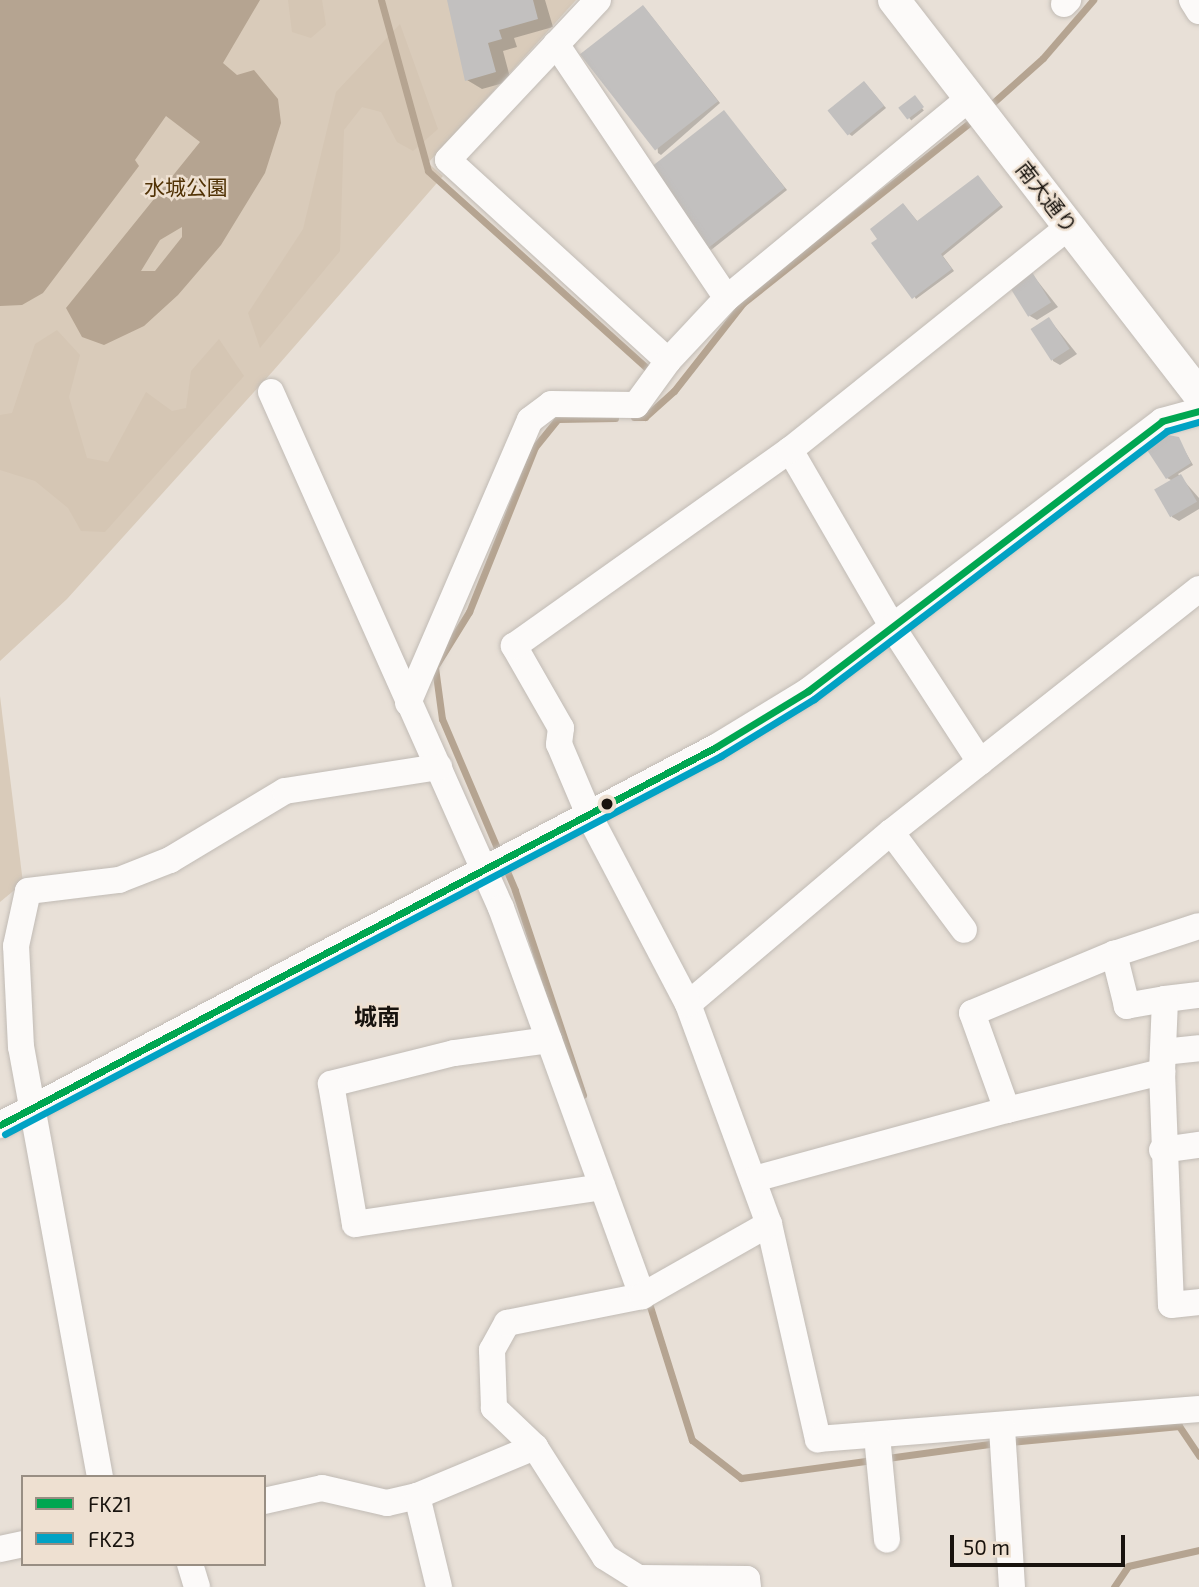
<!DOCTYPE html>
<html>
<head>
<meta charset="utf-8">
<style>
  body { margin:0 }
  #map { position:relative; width:1199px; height:1587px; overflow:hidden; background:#e8e0d7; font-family:"Exo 2","Noto Sans JP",sans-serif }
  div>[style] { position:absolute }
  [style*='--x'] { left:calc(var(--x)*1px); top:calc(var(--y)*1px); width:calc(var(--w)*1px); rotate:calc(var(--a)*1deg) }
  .green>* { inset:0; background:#d9cbba }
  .forest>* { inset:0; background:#d5c6b4 }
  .water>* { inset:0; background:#b5a491 }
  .shadow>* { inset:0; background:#0003; transform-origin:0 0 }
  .stream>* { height:7px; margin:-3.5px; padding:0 3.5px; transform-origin:3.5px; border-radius:3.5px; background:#b5a491 }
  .building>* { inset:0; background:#c2c0bf; transform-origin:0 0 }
  .roads { filter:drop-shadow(0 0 2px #c1bbb5) drop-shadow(0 0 2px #c1bbb5) }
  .minor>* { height:26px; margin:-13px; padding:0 13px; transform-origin:13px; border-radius:13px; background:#fcfaf9 }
  .tertiary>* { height:32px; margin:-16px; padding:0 16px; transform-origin:16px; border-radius:16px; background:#fcfaf9 }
  .bus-1>* { height:7px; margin:-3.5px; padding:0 3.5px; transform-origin:3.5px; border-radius:3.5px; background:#00a651 }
  .bus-2>* { height:7px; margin:-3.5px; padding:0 3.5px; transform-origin:3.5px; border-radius:3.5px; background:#01a2c4 }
  .dots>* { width:19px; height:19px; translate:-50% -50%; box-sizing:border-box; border:4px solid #eee0d1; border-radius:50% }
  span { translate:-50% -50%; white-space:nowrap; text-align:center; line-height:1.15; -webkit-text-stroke:5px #eee0d1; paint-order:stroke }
  .park-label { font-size:21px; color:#513205 }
  .street-label { font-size:21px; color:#18130e }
  .neighbourhood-label { font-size:23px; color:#18130e; font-weight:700 }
  .legend { position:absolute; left:21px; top:1475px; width:245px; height:91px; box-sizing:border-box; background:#eee0d1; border:2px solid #988e83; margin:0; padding:9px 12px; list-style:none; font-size:21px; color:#18130e }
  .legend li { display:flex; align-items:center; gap:14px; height:35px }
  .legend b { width:35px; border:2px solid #988e83 }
  .scale { position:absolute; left:950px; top:1535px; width:175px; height:32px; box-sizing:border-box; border:4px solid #18130e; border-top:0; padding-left:9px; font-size:21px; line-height:24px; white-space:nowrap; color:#18130e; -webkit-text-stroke:5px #eee0d1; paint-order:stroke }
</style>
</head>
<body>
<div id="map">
  <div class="green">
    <div style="clip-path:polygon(0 0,576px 0,428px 163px,443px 176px,273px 371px,67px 599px,0 661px)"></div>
    <div style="clip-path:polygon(0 696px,23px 883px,0 902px)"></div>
  </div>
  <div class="forest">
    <div style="clip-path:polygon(288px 0,322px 0,326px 25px,311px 38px,292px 32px)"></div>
    <div style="clip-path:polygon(400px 24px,438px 129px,413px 151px,397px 142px,381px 112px,362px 107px,344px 130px,340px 251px,260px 348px,248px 313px,303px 229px,336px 92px)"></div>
    <div style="clip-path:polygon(57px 330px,80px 355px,69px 397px,87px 458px,108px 462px,146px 392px,172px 411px,186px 408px,191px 371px,219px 339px,244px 376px,105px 532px,81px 531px,68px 508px,35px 481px,0 470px,0 415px,12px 413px,35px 344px)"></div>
  </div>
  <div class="water">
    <div style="clip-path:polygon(evenodd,0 0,260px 0,223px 63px,237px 75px,254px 70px,278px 99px,281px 123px,265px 173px,221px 245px,178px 295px,144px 326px,104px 345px,82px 337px,66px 308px,200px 142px,166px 116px,135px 160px,139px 166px,43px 293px,22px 305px,0 306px,0 0,182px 227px,182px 237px,155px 271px,141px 271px,160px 240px,182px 227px)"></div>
  </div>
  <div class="shadow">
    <div style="clip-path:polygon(448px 0,545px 0,553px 27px,514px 38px,517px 47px,503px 51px,511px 81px,482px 89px,467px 80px)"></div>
    <div style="clip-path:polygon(644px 7px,720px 103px,661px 155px,658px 153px)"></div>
    <div style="clip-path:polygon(865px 83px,886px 108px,852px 136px,849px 134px)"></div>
    <div style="left:914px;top:98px;width:16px;height:16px;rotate:52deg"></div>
    <div style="clip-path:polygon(724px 112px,787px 190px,711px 250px,708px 248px)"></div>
    <div style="clip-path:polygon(978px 177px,1003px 207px,943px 256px,954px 271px,916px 299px,880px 239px,904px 205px,918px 222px)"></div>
    <div style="clip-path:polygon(1032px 274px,1058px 307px,1037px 320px,1030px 316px)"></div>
    <div style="clip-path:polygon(1049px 319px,1077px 354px,1060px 365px,1053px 361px)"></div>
    <div style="clip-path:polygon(1178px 439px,1193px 465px,1178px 474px,1199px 498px,1199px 509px,1179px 521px,1172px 517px,1173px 481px,1167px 478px)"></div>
  </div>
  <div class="stream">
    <div style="--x:381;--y:0;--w:177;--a:74.6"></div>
    <div style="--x:428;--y:171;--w:302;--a:42"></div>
    <div style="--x:986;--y:109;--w:76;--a:-41.8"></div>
    <div style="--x:1043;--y:58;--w:77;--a:-49.2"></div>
    <div style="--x:634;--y:417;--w:11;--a:0"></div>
    <div style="--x:645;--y:417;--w:39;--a:-42"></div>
    <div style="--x:674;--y:391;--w:112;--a:-51.9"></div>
    <div style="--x:743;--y:303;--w:295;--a:-38.5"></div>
    <div style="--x:583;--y:1095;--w:216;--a:-108.4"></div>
    <div style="--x:515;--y:890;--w:186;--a:-113.1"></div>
    <div style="--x:442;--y:719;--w:52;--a:-97.7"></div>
    <div style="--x:435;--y:667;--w:65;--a:-58.3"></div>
    <div style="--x:469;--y:612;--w:178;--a:-68.2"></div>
    <div style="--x:535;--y:447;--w:36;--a:-51"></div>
    <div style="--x:558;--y:419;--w:57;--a:-1"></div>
    <div style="--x:648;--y:1300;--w:147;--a:72.6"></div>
    <div style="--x:692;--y:1440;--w:62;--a:37.8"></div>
    <div style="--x:741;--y:1478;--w:258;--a:-7.8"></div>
    <div style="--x:1009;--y:1442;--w:171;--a:-5.4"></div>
    <div style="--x:1179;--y:1426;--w:36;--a:56"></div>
    <div style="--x:1114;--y:1587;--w:25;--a:-56"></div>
    <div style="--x:1128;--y:1566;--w:73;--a:-12.7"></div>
  </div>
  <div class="building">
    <div style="clip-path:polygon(447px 0,533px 0,538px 19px,499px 30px,502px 39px,488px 43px,496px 72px,465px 81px)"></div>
    <div style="left:643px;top:5px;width:122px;height:80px;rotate:52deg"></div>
    <div style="left:864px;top:81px;width:32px;height:47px;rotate:51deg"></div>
    <div style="left:915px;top:95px;width:15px;height:21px;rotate:53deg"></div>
    <div style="left:724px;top:110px;width:99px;height:99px;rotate:52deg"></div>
    <div style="clip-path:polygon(978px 175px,1001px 205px,941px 254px,952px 269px,912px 299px,871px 243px,877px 239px,870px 229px,903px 203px,917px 221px)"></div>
    <div style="left:1032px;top:272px;width:36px;height:27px;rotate:58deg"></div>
    <div style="left:1049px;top:317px;width:38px;height:22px;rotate:57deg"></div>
    <div style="clip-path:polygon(1163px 434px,1179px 437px,1191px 463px,1166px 479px,1145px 447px)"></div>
    <div style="left:1181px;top:474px;width:32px;height:31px;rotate:60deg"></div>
  </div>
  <div class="roads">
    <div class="minor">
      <div style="--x:598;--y:0;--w:219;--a:133.2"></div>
      <div style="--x:448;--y:160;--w:298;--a:42.4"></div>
      <div style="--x:668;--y:361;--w:86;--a:-46.9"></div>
      <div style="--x:727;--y:298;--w:315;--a:-39.5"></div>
      <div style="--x:1192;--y:0;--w:13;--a:58"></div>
      <div style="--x:1064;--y:4;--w:6;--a:-45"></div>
      <div style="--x:556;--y:44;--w:306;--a:56.1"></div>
      <div style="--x:271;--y:392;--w:565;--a:65.98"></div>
      <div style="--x:501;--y:908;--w:413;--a:70"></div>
      <div style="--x:790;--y:450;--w:206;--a:59.9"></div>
      <div style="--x:893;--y:628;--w:160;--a:57"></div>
      <div style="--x:1199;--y:589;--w:392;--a:141.7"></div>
      <div style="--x:891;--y:832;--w:266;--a:139.7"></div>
      <div style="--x:688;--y:1004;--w:234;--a:69.8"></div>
      <div style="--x:769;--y:1224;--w:221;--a:77.2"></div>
      <div style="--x:818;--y:1439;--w:382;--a:-4.5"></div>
      <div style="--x:408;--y:703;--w:308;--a:-66.7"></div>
      <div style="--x:530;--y:420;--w:26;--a:-37"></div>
      <div style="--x:551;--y:404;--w:85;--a:0.7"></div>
      <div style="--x:636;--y:405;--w:54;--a:-54"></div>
      <div style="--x:891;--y:832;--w:122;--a:53.3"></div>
      <div style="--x:1165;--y:999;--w:34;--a:-7"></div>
      <div style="--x:688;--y:1004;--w:211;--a:-117.7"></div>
      <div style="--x:590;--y:817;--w:79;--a:-113"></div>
      <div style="--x:559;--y:744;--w:16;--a:-83"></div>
      <div style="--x:561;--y:728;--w:95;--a:-119.8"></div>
      <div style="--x:514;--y:646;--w:339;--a:-35.4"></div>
      <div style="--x:790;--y:450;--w:359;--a:-38.7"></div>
      <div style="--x:549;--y:1040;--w:96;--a:172.2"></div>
      <div style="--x:454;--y:1053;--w:127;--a:165.9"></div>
      <div style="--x:331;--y:1084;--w:142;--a:80.3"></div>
      <div style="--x:355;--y:1224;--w:250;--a:-8.5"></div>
      <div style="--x:1163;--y:1052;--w:36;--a:-6"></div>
      <div style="--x:1162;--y:1072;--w:233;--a:87.8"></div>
      <div style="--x:1171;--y:1305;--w:28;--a:-6"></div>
      <div style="--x:1007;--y:1110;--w:160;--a:-13.8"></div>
      <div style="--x:1162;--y:1072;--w:73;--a:-87.6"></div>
      <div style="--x:1165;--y:999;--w:39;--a:170"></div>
      <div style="--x:1127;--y:1006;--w:54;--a:-104"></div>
      <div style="--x:1114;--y:954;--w:89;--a:-18.2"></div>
      <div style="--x:0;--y:1125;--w:810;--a:-27.83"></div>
      <div style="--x:716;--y:747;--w:108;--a:-31.3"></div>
      <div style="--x:808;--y:691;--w:445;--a:-37.3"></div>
      <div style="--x:1162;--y:421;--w:38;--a:-15"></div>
      <div style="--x:1162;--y:1150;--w:37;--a:-8"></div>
      <div style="--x:754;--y:1179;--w:262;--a:-15.3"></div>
      <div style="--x:1007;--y:1110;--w:103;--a:-109.8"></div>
      <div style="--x:972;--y:1013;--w:154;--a:-22.6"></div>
      <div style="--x:1002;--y:1428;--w:159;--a:86.4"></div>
      <div style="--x:877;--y:1436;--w:104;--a:84.5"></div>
      <div style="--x:535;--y:1447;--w:130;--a:57.5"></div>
      <div style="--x:605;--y:1557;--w:40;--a:32"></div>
      <div style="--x:639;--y:1578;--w:108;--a:0.5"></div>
      <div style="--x:747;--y:1579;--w:8;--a:83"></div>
      <div style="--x:100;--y:1477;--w:437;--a:-100.4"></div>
      <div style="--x:21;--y:1047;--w:101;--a:-92.8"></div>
      <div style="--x:16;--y:946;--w:56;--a:-77.7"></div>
      <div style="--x:28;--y:891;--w:92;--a:-6.9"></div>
      <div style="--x:119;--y:880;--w:55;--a:-21.4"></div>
      <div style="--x:170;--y:860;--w:134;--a:-31"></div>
      <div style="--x:285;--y:791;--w:156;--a:-8.9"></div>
      <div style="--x:417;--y:1496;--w:128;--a:-22.6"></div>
      <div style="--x:535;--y:1447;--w:57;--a:-136.4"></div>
      <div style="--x:494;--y:1408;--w:58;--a:-92"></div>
      <div style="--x:492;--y:1350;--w:31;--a:-61"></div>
      <div style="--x:507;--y:1323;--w:138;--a:-11.3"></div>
      <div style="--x:642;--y:1296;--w:146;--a:-29.6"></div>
      <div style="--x:264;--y:1501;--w:59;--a:-12.6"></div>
      <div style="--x:322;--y:1488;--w:67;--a:13"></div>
      <div style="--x:387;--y:1503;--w:31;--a:-13"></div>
      <div style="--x:417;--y:1496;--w:94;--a:76.4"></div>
      <div style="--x:0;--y:1549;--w:24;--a:-12"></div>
      <div style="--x:190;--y:1564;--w:24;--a:73"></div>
    </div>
    <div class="tertiary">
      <div style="--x:894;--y:0;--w:498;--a:52.3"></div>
    </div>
  </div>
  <div class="bus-1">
    <div style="--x:0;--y:1125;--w:810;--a:-27.83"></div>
    <div style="--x:716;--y:747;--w:108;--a:-31.3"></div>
    <div style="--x:808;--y:691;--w:445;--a:-37.3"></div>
    <div style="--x:1162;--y:421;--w:38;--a:-15"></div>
  </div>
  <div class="bus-2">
    <div style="--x:5;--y:1134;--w:810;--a:-27.83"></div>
    <div style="--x:721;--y:756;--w:109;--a:-31.5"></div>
    <div style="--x:814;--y:699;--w:443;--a:-37.2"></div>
    <div style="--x:1167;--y:431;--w:33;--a:-16"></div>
  </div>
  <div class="dots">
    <div style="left:607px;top:804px;background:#18130e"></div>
  </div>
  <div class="park-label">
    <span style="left:186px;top:187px">水城公園</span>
  </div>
  <div class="street-label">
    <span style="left:1047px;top:197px;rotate:52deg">南大通り</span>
  </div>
  <div class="neighbourhood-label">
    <span style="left:377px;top:1016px">城南</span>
  </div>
  <ul class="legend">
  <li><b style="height:9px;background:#00a651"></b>FK21</li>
  <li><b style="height:9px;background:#01a2c4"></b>FK23</li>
  </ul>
  <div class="scale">50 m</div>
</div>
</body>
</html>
